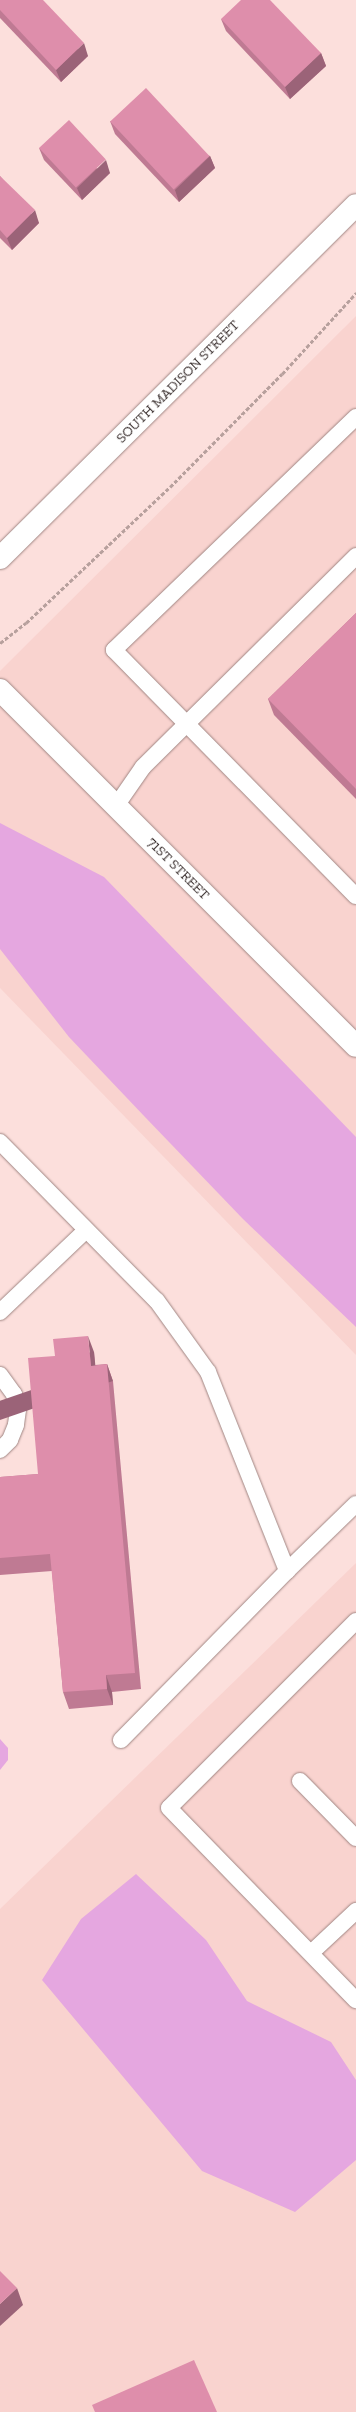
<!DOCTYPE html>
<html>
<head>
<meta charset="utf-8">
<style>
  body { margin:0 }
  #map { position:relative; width:356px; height:2412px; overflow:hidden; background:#fcdfdc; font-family:"Zilla Slab",serif }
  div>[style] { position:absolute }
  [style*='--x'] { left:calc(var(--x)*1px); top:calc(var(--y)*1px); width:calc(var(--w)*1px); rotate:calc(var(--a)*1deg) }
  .built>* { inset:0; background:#f9d3cf }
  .water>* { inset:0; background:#e5a7e0 }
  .path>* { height:2.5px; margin-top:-1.25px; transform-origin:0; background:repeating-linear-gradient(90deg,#b7a09d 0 4px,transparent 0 6px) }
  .roads { filter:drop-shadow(0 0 1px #a08683) drop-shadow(0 0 1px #a08683) }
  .service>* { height:16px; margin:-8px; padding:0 8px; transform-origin:8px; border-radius:8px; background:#fff }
  .minor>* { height:22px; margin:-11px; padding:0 11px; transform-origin:11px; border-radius:11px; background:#fff }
  .tertiary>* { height:22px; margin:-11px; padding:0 11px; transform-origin:11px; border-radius:11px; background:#fff }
  .wall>* { inset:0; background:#bf7a93 }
  .shaded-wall>* { inset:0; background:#9b6378; transform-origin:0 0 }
  .building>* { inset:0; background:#de8eab; transform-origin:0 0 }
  span { translate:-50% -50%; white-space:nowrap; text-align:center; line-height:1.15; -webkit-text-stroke:3px #fff; paint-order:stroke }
  .street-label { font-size:14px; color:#332827 }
</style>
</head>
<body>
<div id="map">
  <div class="built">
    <div style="clip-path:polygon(356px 316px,356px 1355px,0 988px,0 671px)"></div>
    <div style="clip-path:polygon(356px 1563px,356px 2412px,0 2412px,0 1909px)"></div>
  </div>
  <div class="water">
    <div style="clip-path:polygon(0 823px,104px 877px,356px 1137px,356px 1327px,243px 1219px,145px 1117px,69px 1037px,0 949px)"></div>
    <div style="clip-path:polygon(0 1739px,8px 1748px,8px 1760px,0 1770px)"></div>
    <div style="clip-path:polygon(136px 1874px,206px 1940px,247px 2001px,331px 2042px,356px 2080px,356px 2160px,295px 2212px,202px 2171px,42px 1980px,81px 1919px)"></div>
  </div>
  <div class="path">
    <div style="--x:0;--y:643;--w:33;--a:-38"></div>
    <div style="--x:26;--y:623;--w:198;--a:-43.4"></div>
    <div style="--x:170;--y:487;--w:159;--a:-45.3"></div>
    <div style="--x:282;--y:374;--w:110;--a:-47.6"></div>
  </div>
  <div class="roads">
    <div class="service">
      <div style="--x:356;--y:417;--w:336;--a:136.1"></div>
      <div style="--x:114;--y:650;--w:345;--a:45.5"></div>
      <div style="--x:116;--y:806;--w:47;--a:-55.3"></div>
      <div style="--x:143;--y:767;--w:300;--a:-44.7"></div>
      <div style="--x:0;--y:1142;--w:223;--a:45.4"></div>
      <div style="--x:157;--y:1301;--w:87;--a:54.3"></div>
      <div style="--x:208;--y:1372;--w:214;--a:68.3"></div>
      <div style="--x:287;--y:1571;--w:237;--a:134.5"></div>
      <div style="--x:0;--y:1312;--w:119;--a:-43.6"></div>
      <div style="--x:0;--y:1375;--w:24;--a:54"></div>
      <div style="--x:14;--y:1394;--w:16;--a:76"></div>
      <div style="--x:18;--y:1410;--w:15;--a:98"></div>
      <div style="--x:16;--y:1425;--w:16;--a:112"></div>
      <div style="--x:10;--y:1440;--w:14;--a:135"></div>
      <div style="--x:287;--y:1571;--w:96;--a:-44.2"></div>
      <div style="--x:356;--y:1621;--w:264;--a:135"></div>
      <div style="--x:169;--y:1808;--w:268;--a:45.8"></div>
      <div style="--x:300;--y:1781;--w:80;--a:45.5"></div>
      <div style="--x:311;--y:1953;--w:62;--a:-43"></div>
    </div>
    <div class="minor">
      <div style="--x:0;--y:690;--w:503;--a:45"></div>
    </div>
    <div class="tertiary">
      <div style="--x:0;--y:558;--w:501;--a:-44.76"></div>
    </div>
  </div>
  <div class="wall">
    <div style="clip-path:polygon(0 0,88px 56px,61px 82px,0 18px)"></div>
    <div style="clip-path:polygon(221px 19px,321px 53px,326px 66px,290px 99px,226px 31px)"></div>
    <div style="clip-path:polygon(110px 121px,210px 156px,215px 168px,179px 202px,115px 134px)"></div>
    <div style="clip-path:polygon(39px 148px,110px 173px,82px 200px,44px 160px)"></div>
    <div style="clip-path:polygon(0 176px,39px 223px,12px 250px,0 238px)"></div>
    <div style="clip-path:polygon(356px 613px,356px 799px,274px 715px,268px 699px)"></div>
    <div style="clip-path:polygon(94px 1352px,95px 1365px,107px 1364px,113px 1381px,141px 1689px,112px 1692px,113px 1705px,69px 1709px,63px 1692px,52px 1571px,0 1575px,0 1477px,38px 1474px,55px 1356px)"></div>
  </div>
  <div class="shaded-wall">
    <div style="clip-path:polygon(84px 43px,88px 56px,61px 82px,56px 70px)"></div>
    <div style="clip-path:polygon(321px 53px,326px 66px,290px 99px,285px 87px)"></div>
    <div style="clip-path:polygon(210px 156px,215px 168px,179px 202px,175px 190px)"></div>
    <div style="clip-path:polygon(106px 160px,110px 173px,82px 200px,77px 188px)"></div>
    <div style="clip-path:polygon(35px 210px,39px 223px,12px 250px,7px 238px)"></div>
    <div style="clip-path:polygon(88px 1336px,94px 1352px,97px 1382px,91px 1366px)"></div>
    <div style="left:107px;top:1364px;width:18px;height:310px;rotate:71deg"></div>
    <div style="clip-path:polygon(106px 1675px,112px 1692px,113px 1705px,107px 1689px)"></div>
    <div style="clip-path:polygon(17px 2288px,23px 2305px,0 2326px,0 2304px)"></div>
  </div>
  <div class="building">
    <div style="clip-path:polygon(0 0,43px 0,84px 43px,56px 70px,0 10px)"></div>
    <div style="clip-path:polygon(241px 0,270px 0,321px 53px,285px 87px,221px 19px)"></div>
    <div style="left:146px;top:88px;width:93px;height:49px;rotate:47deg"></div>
    <div style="left:69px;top:120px;width:54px;height:41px;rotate:47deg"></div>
    <div style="clip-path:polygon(0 176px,35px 210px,7px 238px,0 230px)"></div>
    <div style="clip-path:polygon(356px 613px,356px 789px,268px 699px)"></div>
    <div style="clip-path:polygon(88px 1336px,91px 1366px,107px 1364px,135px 1673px,106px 1675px,107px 1689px,63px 1692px,50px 1554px,0 1558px,0 1477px,38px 1474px,28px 1358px,55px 1356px,53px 1339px)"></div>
    <div style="clip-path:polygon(0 2271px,17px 2288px,0 2304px)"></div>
    <div style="clip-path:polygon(194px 2360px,217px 2412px,95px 2412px,92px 2405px)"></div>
  </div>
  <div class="street-label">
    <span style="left:178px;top:382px;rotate:-45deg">SOUTH MADISON STREET</span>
    <span style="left:178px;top:869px;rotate:45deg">71ST STREET</span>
  </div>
</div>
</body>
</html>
